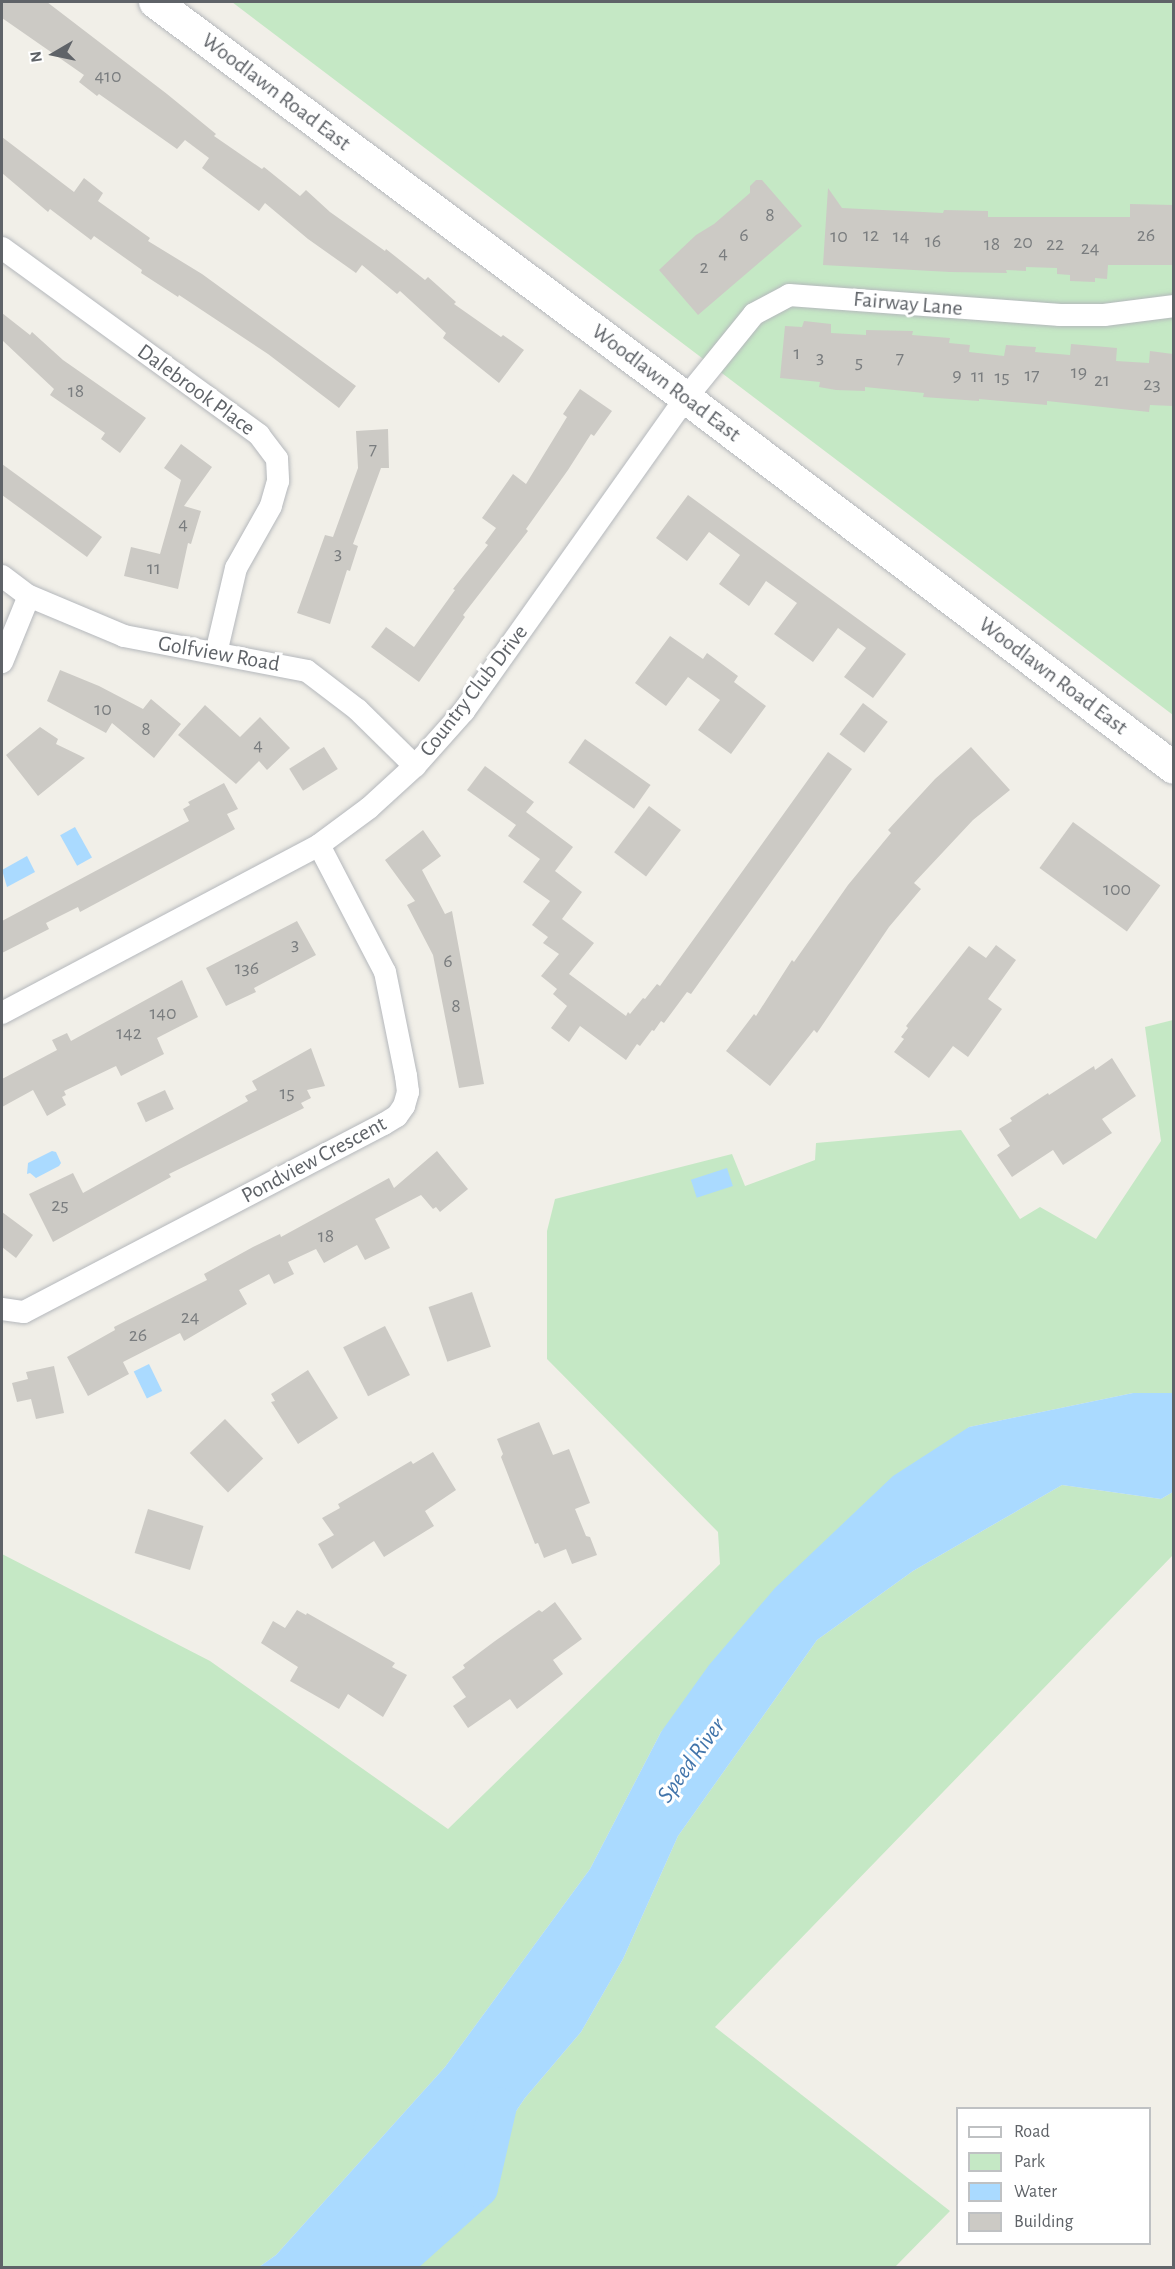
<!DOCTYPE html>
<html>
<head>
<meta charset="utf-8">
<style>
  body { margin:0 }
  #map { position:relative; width:1175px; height:2269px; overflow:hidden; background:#f1efe8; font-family:"Alegreya Sans",sans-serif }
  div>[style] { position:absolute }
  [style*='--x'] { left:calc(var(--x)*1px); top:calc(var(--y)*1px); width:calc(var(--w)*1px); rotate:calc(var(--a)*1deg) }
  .green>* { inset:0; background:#c5e8c5 }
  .water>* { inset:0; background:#aadaff; transform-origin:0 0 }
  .river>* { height:38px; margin:-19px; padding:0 19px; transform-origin:19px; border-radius:19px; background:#aadaff }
  .building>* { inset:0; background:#cccac5; transform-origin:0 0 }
  .roads { filter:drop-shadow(0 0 2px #b5b8bc) drop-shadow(0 0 2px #b5b8bc) }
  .minor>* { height:22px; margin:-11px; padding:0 11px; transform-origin:11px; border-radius:11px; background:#fff }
  .secondary>* { height:32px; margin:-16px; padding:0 16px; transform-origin:16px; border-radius:16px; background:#fff }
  span { translate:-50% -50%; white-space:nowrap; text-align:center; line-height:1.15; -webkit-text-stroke:6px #fff; paint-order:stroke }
  .number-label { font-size:20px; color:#7a7d7f }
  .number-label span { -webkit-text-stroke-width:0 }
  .street-label { font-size:22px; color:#5f6368 }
  .water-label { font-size:24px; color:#4174aa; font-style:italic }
  .frame { position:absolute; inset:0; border:3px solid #5f6368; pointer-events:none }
  .legend { position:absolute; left:956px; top:2107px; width:195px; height:138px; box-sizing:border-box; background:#fff; border:2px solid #bfc1c3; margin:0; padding:8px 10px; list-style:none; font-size:18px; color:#5f6368 }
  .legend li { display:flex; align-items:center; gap:12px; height:30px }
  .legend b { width:30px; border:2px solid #bfc1c3 }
  .north { position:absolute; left:24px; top:24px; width:60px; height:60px; -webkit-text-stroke:4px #fff; paint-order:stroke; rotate:261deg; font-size:16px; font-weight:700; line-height:24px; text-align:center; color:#5f6368 }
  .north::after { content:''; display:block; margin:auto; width:21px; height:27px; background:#5f6368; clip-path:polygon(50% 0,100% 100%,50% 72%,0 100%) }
</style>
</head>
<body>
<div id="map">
  <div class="green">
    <div style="clip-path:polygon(232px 2px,1173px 2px,1173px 715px,1011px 592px)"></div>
    <div style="clip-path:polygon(1173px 1020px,1173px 1393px,1133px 1393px,969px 1427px,661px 1732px,590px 1869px,445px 2067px,276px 2255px,259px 2267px,2px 2267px,2px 1554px,210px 1661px,448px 1829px,720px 1564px,718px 1532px,547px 1359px,547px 1231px,555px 1199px,732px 1154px,745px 1186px,815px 1160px,816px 1143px,961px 1130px,1020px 1219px,1040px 1207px,1096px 1239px,1161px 1141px,1145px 1027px)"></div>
    <div style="clip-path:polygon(1062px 1485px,1161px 1499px,1173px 1492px,1173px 1555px,715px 2027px,950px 2211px,895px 2267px,378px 2268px,443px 2219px,525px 2098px,581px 2032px,623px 1959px,678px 1836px,817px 1640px,913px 1571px)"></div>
  </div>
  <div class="water">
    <div style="left:75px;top:827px;width:35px;height:17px;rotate:61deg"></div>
    <div style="clip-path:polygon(27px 856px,35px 872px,7px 887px,2px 870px)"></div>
    <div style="clip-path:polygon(52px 1151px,56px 1152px,61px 1163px,59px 1166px,36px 1178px,30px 1173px,27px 1174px,28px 1163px)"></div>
    <div style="left:727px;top:1168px;width:19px;height:38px;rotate:72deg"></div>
    <div style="left:149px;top:1364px;width:30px;height:17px;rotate:64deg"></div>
    <div style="clip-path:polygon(1133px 1393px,1173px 1393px,1173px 1492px,1161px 1499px,1062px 1485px,913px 1571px,817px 1640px,678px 1836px,623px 1959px,581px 2032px,525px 2098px,443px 2219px,378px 2267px,259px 2267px,276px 2255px,445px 2067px,590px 1869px,661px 1732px,709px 1665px,775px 1588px,893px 1476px,969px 1427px)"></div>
  </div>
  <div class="river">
    <div style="--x:384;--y:2268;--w:9;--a:-18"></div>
    <div style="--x:393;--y:2265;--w:115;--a:-41.8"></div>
    <div style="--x:479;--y:2188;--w:84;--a:-77"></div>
  </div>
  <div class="building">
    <div style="clip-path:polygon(2px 2px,47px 2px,167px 94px,216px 134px,214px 136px,262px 169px,264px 167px,300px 196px,306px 190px,330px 212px,385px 251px,386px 249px,425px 280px,428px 277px,456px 302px,454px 304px,501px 337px,503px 335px,524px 350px,499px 383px,443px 338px,446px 333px,400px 291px,397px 294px,362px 265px,356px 273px,308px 239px,265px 203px,259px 211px,202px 168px,209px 158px,185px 140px,177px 149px,99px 94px,97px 96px,79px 82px,84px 75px,2px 18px)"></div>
    <div style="clip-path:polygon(2px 137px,74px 192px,84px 178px,103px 193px,98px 201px,150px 238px,148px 241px,202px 274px,356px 386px,339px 408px,268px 354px,179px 295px,178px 297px,141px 273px,142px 270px,94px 236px,91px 240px,50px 209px,48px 212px,2px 173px)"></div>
    <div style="clip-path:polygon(756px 180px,762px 180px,802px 226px,698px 315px,659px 270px,696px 235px,714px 224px,750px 193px,750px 186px)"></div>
    <div style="clip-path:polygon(828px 188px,842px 208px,943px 213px,944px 210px,988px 211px,988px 217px,1130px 217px,1130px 204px,1173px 205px,1173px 265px,1108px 265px,1107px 279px,1095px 278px,1095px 282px,1070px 281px,1070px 275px,1057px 274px,1057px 268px,1026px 267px,1026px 271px,1006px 270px,1007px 273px,950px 272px,823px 265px)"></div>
    <div style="clip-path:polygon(2px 313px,30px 335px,32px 332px,63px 360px,146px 418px,120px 453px,101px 439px,105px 433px,50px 395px,54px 389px,2px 340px)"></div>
    <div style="clip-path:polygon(804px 321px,831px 324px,831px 333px,866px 335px,866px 330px,913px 331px,912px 335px,950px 338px,949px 343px,970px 345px,969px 352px,1004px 356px,1006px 345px,1036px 347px,1035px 352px,1070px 355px,1071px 344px,1117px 348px,1116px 361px,1149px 363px,1150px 351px,1173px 354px,1173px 406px,1150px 405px,1149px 412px,1047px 401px,1047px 405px,979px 399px,979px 401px,923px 397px,924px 393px,865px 387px,865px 391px,836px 390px,819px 387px,820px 382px,780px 378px,785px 326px,802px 327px)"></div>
    <div style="clip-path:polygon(580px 389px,612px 411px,594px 436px,591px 434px,568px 470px,526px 529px,528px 531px,463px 615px,465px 617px,419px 682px,371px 647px,386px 627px,414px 647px,455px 590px,453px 589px,488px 545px,485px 543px,496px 528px,482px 518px,513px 474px,526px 484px,567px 417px,563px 414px)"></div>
    <div style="clip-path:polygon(388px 429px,389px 468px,381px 468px,353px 544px,358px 546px,350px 571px,347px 570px,330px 624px,297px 613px,325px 535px,333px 537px,358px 468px,356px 431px)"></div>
    <div style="clip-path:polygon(181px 444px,212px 467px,184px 506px,201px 511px,191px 544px,188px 543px,178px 589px,124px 576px,131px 547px,160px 554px,181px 480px,164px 468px)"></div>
    <div style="clip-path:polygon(2px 464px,102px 537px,87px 557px,2px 495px)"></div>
    <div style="clip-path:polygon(688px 495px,906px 654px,873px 698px,844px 677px,866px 648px,838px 628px,813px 662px,774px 634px,797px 603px,766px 581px,749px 606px,719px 584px,740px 555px,709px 532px,687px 561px,656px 538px)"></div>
    <div style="clip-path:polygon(670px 636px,703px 659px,707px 653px,738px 676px,734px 682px,766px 706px,731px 754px,698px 730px,720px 700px,688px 677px,666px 706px,635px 683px)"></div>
    <div style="clip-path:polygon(60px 670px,99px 686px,143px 709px,151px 699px,181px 724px,154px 758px,112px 723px,106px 733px,47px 701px)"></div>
    <div style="left:863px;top:703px;width:31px;height:39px;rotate:37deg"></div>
    <div style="clip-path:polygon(205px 705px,240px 737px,260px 717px,290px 748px,267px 770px,259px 761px,236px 784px,178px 735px)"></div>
    <div style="clip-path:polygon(40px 727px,58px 739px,56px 744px,85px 758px,38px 796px,6px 755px)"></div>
    <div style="left:585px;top:739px;width:80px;height:29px;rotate:35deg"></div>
    <div style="left:324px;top:747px;width:26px;height:41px;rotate:58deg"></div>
    <div style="clip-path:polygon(971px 747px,1010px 790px,973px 820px,914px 883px,921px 889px,889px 927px,817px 1033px,814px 1030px,770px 1086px,726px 1051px,754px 1014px,756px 1016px,792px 960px,794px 962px,848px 885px,891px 833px,888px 830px,935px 779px)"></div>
    <div style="clip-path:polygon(828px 752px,852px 769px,691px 994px,687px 992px,664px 1023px,661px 1021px,654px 1031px,652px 1030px,640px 1046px,637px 1044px,626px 1060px,580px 1026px,569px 1042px,551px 1028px,567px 1006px,553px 994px,557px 989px,541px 976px,559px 954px,543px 943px,548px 937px,532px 925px,550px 901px,523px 882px,540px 859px,508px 836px,516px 825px,467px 790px,485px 766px,534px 802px,526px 812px,573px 847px,555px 871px,582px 892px,562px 919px,594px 943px,569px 974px,626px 1016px,628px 1012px,630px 1014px,643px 998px,645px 999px,657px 984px,660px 986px)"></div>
    <div style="clip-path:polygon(224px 783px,238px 809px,227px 814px,235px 829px,80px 912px,78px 907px,46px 923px,49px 929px,2px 953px,2px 921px,189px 821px,183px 809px,190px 805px,188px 802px)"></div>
    <div style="left:649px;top:806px;width:40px;height:58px;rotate:37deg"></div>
    <div style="left:1073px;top:822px;width:108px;height:57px;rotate:36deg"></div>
    <div style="clip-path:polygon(423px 830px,441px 856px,422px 870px,445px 914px,452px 911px,484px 1084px,459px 1088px,433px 955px,407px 905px,415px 901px,385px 860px)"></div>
    <div style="clip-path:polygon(297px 921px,316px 955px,254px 988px,256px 992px,226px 1006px,206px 968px)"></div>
    <div style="clip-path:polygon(996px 945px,1016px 960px,988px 999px,1002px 1009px,968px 1057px,953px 1046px,929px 1078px,894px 1052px,904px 1039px,901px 1037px,908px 1028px,906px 1026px,969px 946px,986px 958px)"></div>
    <div style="clip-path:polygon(182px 980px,198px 1017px,157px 1038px,164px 1054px,121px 1076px,116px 1066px,64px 1091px,66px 1095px,62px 1097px,66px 1105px,47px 1116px,33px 1090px,2px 1107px,2px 1079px,57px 1050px,52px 1040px,67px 1033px,71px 1041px)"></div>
    <div style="clip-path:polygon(311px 1048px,325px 1086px,307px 1090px,311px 1098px,301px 1103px,304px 1108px,169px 1174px,171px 1177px,53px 1242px,29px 1194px,73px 1173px,83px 1193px,248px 1101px,245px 1096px,257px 1090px,252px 1081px)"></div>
    <div style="clip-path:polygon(1112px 1058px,1136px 1096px,1102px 1119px,1112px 1133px,1063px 1165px,1053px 1150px,1012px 1177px,997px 1155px,1010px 1146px,999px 1129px,1012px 1121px,1010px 1118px,1048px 1093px,1049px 1095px,1094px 1066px,1095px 1070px)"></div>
    <div style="left:165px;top:1090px;width:21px;height:31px;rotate:65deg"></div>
    <div style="clip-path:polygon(437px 1151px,468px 1189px,440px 1212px,436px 1207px,433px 1209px,421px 1195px,375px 1219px,390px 1248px,365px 1260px,357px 1245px,324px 1263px,316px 1249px,288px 1262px,294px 1274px,274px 1284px,269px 1274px,239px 1290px,247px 1304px,184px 1341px,180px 1333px,123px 1362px,129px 1374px,88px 1396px,67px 1357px,115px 1330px,114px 1327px,207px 1280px,204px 1274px,253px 1247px,280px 1234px,281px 1237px,389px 1178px,394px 1188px)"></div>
    <div style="clip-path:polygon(2px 1212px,33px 1235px,16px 1258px,2px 1247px)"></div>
    <div style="left:472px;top:1292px;width:58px;height:46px;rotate:71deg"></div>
    <div style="left:385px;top:1326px;width:55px;height:47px;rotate:63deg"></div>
    <div style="clip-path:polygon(54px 1366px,64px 1413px,36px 1419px,31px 1399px,17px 1402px,12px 1383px,28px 1379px,26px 1372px)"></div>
    <div style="clip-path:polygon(308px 1370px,338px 1418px,298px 1444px,271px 1402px,275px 1401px,271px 1394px)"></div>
    <div style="left:225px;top:1419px;width:55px;height:49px;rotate:46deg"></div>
    <div style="clip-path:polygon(539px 1422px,553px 1455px,569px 1449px,590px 1503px,575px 1509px,586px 1536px,590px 1537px,597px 1555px,572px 1564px,566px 1549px,544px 1558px,538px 1543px,535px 1544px,501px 1457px,503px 1454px,497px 1439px)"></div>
    <div style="clip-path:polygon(433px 1452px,456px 1490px,425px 1511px,434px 1526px,384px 1557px,374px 1541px,332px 1569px,318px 1544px,334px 1535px,322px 1518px,340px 1508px,338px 1504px,411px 1461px,413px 1464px)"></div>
    <div style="left:148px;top:1509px;width:58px;height:46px;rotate:17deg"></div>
    <div style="clip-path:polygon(555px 1602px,582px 1639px,553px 1660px,563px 1674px,517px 1709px,510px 1699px,468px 1728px,453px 1706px,466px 1697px,452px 1677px,465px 1668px,463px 1665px,495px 1641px,539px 1610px,542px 1612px)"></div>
    <div style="clip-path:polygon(297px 1610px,306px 1615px,307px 1613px,395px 1663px,392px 1667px,407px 1675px,383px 1717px,348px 1694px,339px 1709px,290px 1681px,298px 1667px,261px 1643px,273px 1621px,285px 1628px)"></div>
  </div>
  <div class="roads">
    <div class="minor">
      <div style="--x:2;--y:248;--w:318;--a:36"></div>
      <div style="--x:259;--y:435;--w:30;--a:53"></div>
      <div style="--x:277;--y:459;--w:22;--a:87"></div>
      <div style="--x:278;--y:481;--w:26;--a:106"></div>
      <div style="--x:271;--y:506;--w:71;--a:119.4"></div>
      <div style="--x:236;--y:568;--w:87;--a:103.2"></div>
      <div style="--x:2;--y:576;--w:34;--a:37"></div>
      <div style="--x:29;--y:596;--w:103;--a:22.8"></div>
      <div style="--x:124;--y:636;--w:186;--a:10.8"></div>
      <div style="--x:307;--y:671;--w:64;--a:37.4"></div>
      <div style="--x:358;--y:710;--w:80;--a:44.5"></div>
      <div style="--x:2;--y:662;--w:71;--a:-67.8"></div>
      <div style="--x:2;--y:1013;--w:359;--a:-27.9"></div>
      <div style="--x:319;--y:845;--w:62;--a:-36.5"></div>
      <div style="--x:369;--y:808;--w:62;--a:-42.4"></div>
      <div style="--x:415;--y:766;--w:74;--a:-48.3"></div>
      <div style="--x:464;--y:711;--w:384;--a:-54.7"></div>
      <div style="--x:686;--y:398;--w:108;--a:-51"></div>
      <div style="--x:754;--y:314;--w:40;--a:-28"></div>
      <div style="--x:789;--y:295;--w:272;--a:4.2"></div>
      <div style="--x:1060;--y:315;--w:44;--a:0"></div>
      <div style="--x:1104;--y:315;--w:71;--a:-7.3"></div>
      <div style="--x:2;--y:1309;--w:22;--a:8"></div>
      <div style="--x:24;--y:1312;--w:406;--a:-27.6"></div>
      <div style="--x:384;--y:1124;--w:15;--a:-32"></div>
      <div style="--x:397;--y:1116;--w:12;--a:-55"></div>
      <div style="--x:404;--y:1106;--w:15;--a:-74"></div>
      <div style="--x:408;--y:1092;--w:16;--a:-97"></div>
      <div style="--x:406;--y:1076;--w:106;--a:-101.4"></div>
      <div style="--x:385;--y:972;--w:143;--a:-117.5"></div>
    </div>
    <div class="secondary">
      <div style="--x:155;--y:2;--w:662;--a:36.71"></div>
      <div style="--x:686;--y:398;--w:612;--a:37.17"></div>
    </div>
  </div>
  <div class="number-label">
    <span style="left:108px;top:76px">410</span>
    <span style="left:770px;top:215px">8</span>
    <span style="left:744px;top:235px">6</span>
    <span style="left:871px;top:235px">12</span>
    <span style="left:1146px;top:235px">26</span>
    <span style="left:839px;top:236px">10</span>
    <span style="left:901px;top:236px">14</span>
    <span style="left:933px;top:241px">16</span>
    <span style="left:1023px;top:242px">20</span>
    <span style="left:992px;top:244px">18</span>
    <span style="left:1055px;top:244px">22</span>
    <span style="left:1090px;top:248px">24</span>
    <span style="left:723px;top:253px">4</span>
    <span style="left:704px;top:267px">2</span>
    <span style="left:797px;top:353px">1</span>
    <span style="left:820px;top:357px">3</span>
    <span style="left:900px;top:358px">7</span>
    <span style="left:859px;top:362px">5</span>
    <span style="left:1079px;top:372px">19</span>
    <span style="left:957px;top:375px">9</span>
    <span style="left:1032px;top:375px">17</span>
    <span style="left:978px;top:376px">11</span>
    <span style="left:1002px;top:377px">15</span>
    <span style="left:1102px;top:380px">21</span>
    <span style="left:1152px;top:384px">23</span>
    <span style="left:76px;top:391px">18</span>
    <span style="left:373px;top:449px">7</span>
    <span style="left:183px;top:524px">4</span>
    <span style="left:338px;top:553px">3</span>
    <span style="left:154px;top:568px">11</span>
    <span style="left:103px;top:709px">10</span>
    <span style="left:146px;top:729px">8</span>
    <span style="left:258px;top:745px">4</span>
    <span style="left:1117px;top:889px">100</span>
    <span style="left:295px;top:944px">3</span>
    <span style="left:448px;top:961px">6</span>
    <span style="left:247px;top:968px">136</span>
    <span style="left:456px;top:1006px">8</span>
    <span style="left:163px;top:1013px">140</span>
    <span style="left:129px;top:1033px">142</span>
    <span style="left:287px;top:1093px">15</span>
    <span style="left:60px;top:1205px">25</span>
    <span style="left:326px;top:1236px">18</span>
    <span style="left:190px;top:1317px">24</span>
    <span style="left:138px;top:1335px">26</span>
  </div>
  <div class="street-label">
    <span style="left:276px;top:92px;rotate:37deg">Woodlawn Road East</span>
    <span style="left:908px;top:304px;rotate:5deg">Fairway Lane</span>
    <span style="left:666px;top:383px;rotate:37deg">Woodlawn Road East</span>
    <span style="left:196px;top:390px;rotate:36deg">Dalebrook Place</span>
    <span style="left:219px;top:654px;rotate:10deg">Golfview Road</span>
    <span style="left:1053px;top:676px;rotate:37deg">Woodlawn Road East</span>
    <span style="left:474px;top:691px;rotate:-52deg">Country Club Drive</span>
    <span style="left:314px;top:1160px;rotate:-28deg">Pondview Crescent</span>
  </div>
  <div class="water-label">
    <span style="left:692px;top:1761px;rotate:-54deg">Speed River</span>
  </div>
  <div class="frame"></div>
  <ul class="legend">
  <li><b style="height:8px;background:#fff"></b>Road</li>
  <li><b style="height:16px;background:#c5e8c5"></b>Park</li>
  <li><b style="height:16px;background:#aadaff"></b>Water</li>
  <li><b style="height:16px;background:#cccac5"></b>Building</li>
  </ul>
  <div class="north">N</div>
</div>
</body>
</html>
